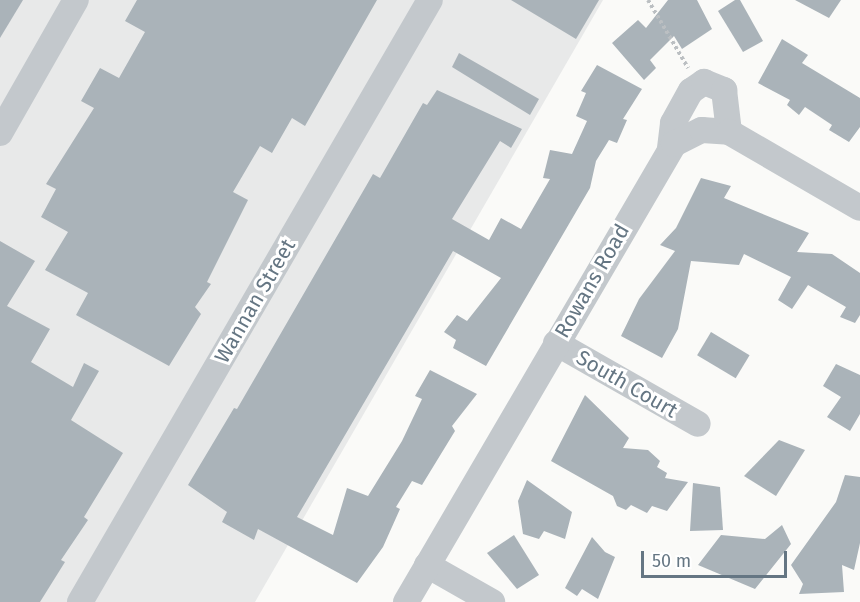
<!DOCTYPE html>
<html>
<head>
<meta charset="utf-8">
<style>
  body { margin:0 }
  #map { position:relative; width:860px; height:602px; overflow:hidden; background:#fafaf8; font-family:"Fira Sans",sans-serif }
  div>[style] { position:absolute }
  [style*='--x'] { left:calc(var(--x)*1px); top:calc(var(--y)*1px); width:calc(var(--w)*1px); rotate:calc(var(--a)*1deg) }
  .built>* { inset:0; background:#e8e9e9 }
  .building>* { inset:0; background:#aab3b9; transform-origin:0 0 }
  .path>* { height:4px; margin-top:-2px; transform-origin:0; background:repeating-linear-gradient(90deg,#bbbfc2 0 3px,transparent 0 6px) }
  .minor>* { height:26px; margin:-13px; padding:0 13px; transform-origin:13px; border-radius:13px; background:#c3c8cc }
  span { translate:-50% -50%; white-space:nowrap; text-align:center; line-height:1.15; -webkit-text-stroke:6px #fff; paint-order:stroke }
  .street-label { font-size:21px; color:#657683 }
  .scale { position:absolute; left:641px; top:551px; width:146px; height:27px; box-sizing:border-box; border:3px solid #657683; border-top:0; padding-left:8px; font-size:18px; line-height:21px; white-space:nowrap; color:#657683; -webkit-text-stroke:4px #fff; paint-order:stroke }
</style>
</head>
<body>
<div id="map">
  <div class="built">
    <div style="clip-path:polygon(0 0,603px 0,255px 602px,0 602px)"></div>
  </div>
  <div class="building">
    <div style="clip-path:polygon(0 0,23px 0,0 38px)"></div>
    <div style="clip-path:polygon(137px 0,377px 0,305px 126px,292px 118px,272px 153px,260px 146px,233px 192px,248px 200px,207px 282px,211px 284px,195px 307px,201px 314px,169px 366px,76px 315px,88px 293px,45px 270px,68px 232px,41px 217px,56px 189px,46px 184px,94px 108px,81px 101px,100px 68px,119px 78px,145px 32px,125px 21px)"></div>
    <div style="clip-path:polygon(511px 0,599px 0,576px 39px)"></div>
    <div style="clip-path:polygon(668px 0,697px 0,712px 29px,682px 49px,674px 36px,650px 60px,656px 68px,644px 80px,612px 43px,638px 20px,646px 28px)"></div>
    <div style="clip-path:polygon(735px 0,740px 0,763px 41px,743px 52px,718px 11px)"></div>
    <div style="clip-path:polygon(795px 0,841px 0,829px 18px)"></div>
    <div style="clip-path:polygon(782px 39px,808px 55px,802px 63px,860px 98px,860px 127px,849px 142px,829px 130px,832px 125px,805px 107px,799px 115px,787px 105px,790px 100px,758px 83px)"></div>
    <div style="clip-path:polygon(459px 53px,539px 99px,530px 115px,452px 67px)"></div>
    <div style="clip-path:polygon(597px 65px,642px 89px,623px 119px,627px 120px,617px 143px,609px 140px,596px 161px,590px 188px,486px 366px,453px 348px,456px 340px,444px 332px,457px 315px,467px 321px,501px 278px,453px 251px,297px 517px,333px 535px,347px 488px,368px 496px,402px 441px,422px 399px,415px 396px,430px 370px,477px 394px,452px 426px,455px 431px,422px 485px,412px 481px,396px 507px,400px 509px,383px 547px,357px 583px,258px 529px,254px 540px,222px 522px,227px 512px,188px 485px,234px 408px,237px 409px,373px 174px,380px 178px,423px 103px,427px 105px,437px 90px,522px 129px,511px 148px,500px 141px,452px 219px,489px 240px,501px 218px,521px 229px,550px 179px,543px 178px,550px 150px,572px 154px,587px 121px,576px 116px,586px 93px,581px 91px)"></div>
    <div style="clip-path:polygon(701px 178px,731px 186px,724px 198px,809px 233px,797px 252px,832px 254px,860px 273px,860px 315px,855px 323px,840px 317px,846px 307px,808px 285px,792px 309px,778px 300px,791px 277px,744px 254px,739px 265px,691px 261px,678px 329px,662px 358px,621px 336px,639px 299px,675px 251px,660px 245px,676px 228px)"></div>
    <div style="clip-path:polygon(0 241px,35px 261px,7px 306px,50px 329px,31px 362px,73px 387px,84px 363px,99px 371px,71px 420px,123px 453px,84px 517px,88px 520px,61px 560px,65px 562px,40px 602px,0 602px)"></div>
    <div style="left:711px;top:332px;width:45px;height:27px;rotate:31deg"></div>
    <div style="clip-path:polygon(836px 364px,860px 375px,860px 414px,850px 431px,827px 417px,841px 397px,823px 386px)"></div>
    <div style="clip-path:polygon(585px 395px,629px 438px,623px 448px,648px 450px,660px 461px,657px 467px,667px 473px,665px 478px,688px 482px,667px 511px,652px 506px,647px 513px,631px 505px,626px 510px,617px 506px,613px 496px,551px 461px)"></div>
    <div style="clip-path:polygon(779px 440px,805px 450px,776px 496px,744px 476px)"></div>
    <div style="clip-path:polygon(845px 475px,860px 477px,860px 543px,854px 570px,842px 565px,844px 592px,799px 594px,803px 584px,791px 565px,836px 502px)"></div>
    <div style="clip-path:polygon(527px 480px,572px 512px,565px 539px,544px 531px,539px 539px,523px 534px,518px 501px)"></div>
    <div style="clip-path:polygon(693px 483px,720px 487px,723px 530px,690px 531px)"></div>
    <div style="clip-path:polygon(782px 525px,791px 544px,755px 589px,698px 565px,721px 535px,765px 539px)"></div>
    <div style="clip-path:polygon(514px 535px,539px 575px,517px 589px,487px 553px)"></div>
    <div style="clip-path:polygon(592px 537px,605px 552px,615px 557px,598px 599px,582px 589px,577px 596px,565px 588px)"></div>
  </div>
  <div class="path">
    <div style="--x:648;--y:0;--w:79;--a:59.5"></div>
  </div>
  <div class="minor">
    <div style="--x:0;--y:133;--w:153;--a:-60.3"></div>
    <div style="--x:670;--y:148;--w:25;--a:-83"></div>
    <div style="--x:673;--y:123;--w:37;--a:-61"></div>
    <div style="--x:691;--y:91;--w:16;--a:-35"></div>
    <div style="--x:704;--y:82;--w:22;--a:22"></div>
    <div style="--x:724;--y:90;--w:42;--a:83.2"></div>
    <div style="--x:556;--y:343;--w:163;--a:29.7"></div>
    <div style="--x:427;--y:565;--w:75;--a:29.6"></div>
    <div style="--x:80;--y:602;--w:696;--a:-59.83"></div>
    <div style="--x:406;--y:602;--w:531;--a:-59.67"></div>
    <div style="--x:674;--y:144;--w:31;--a:-27"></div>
    <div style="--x:702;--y:130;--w:27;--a:4"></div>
    <div style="--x:729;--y:132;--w:151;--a:30.1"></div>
  </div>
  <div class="street-label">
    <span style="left:592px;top:281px;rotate:-60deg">Rowans Road</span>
    <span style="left:255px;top:301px;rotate:-60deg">Wannan Street</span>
    <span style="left:627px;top:384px;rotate:30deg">South Court</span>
  </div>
  <div class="scale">50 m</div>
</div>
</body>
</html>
